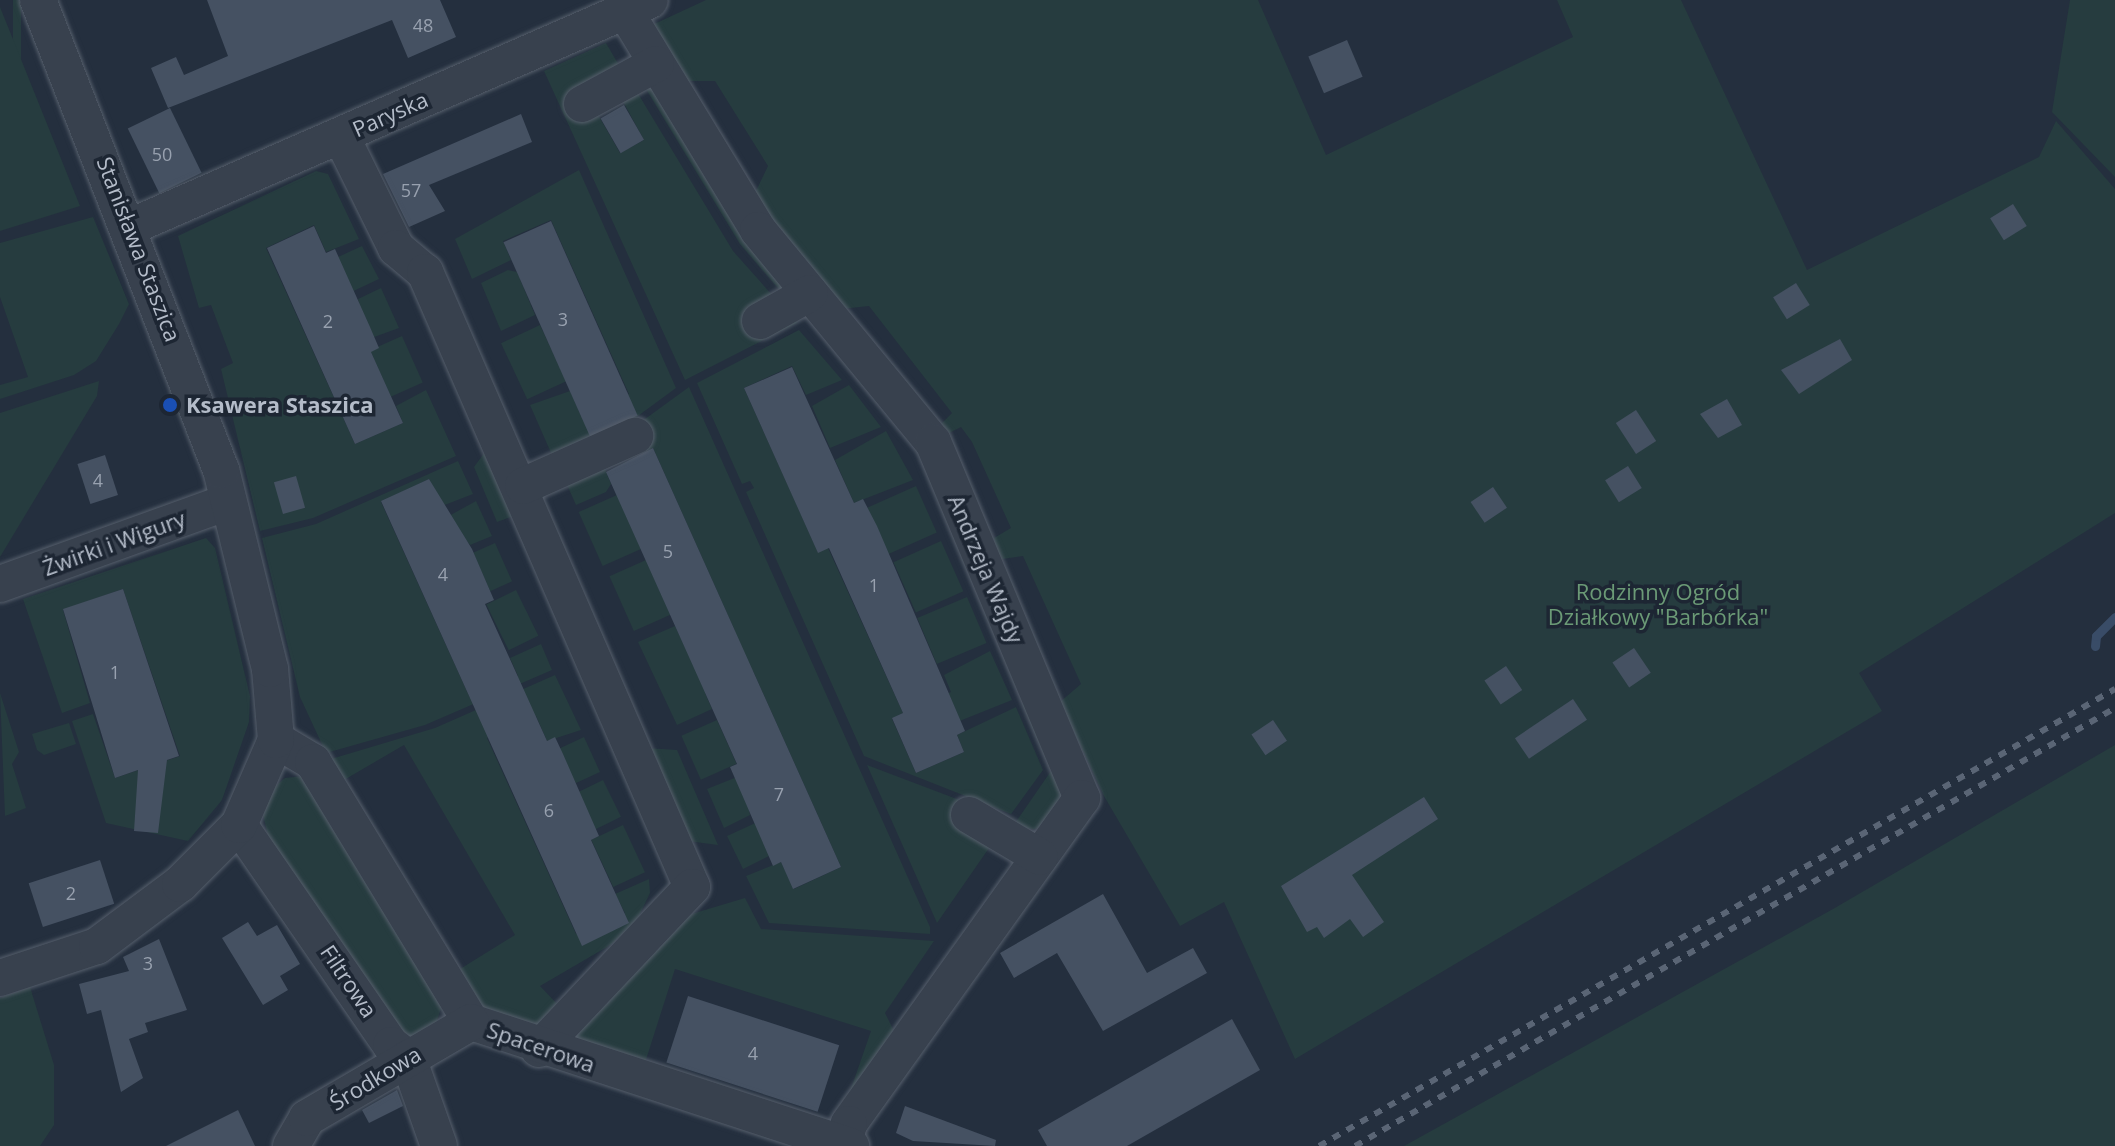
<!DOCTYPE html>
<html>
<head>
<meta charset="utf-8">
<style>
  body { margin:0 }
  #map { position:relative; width:2115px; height:1146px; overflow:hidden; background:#242f3e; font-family:"Open Sans",sans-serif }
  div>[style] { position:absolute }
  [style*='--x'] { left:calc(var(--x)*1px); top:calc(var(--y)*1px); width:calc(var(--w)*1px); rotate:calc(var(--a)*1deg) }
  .green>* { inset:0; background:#263c3f; transform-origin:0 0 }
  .stream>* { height:9px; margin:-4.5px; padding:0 4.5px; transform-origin:4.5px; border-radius:4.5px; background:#394c67 }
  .building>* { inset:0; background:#455162; transform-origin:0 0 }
  .roads { filter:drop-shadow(0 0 2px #565f6c) drop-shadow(0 0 2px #565f6c) }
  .street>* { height:36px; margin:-18px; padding:0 18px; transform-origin:18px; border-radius:18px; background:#38414e }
  .rail>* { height:6px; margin-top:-3px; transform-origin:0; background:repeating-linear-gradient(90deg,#5a6575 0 8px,transparent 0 16px) }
  .dots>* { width:22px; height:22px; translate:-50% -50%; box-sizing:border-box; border:4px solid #1d2633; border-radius:50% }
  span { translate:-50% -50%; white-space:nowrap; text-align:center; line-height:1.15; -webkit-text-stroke:7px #1d2633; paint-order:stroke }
  .number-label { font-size:18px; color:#98a1af }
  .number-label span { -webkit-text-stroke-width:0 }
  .street-label { font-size:22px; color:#b4bcc9 }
  .poi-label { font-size:22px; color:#b4bcc9; font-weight:700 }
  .left { translate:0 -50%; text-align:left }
  .park-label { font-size:22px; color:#6b9a76 }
</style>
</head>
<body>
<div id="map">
  <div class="green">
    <div style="left:13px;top:0;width:8px;height:200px"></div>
    <div style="clip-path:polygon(706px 0,1258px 0,1326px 155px,1573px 37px,1557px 0,1681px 0,1807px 270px,2039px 157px,2056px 121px,2115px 189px,2115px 513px,1859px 673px,1882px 711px,1295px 1059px,1224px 902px,1180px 926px,1104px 796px,1060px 702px,1081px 684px,1023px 556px,1002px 559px,995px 552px,994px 538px,1011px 528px,972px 442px,961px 427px,945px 435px,938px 427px,952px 413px,869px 306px,841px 309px,770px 220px,755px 193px,768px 166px,715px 81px,685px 81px,650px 26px)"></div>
    <div style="clip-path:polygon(2070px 0,2115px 0,2115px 177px,2052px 112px)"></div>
    <div style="clip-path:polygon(0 7px,80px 206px,0 231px)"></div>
    <div style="clip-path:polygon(606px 43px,624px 74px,593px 106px,620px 153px,644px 140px,619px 94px,634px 87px,733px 251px,797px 323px,685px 380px,544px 71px)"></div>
    <div style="clip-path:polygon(643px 84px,654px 88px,784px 283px,783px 294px,740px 244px)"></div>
    <div style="clip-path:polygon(579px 170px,676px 388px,627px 424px,555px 462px,530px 405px,570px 391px,581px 416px,629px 394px,551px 220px,503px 241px,511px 260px,472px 279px,455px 239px)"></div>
    <div style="clip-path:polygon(316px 171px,328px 174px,359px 239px,326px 252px,314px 225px,266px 248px,355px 444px,403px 423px,396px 406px,426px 390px,456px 456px,313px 518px,260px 531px,221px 369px,233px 363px,211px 305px,199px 308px,178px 236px)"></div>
    <div style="clip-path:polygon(93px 217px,129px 304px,119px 324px,96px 361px,74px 375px,0 399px,0 385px,28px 377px,0 297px,0 243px)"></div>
    <div style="clip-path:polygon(362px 246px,379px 279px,345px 295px,338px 257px)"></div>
    <div style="clip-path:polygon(508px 270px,517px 272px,535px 315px,501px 331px,481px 283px)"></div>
    <div style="clip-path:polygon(381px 288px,399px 328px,366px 340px,358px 299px)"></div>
    <div style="left:540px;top:325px;width:62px;height:43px;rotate:65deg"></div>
    <div style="clip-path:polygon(799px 330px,842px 380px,806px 395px,792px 366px,744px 388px,818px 552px,828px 548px,903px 713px,892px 719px,916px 773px,964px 752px,957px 735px,1016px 707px,1043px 770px,1011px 814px,864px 756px,746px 492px,754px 488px,750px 481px,742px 484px,697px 383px)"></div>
    <div style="left:402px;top:336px;width:51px;height:35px;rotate:66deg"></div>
    <div style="clip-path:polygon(99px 381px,97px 396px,0 557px,0 413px)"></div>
    <div style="clip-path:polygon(849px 385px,881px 427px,830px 448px,812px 406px)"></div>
    <div style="clip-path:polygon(689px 387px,930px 927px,930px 934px,769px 923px,746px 876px,781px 862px,794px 889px,841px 867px,753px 671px,705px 693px,712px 709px,677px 725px,638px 642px,675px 626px,688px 653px,735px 631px,653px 448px,605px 469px,611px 484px,606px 492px,576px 505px,564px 478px)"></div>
    <div style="clip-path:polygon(886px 431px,913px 480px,854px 503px,835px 460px)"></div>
    <div style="clip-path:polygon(490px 445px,524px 512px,497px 522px,474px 467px)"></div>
    <div style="clip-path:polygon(458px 461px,473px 494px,442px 506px,429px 479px,381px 502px,470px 698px,518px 676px,510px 658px,541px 644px,552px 670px,425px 725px,326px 753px,300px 697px,262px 538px,316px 524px)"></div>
    <div style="left:916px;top:486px;width:51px;height:54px;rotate:66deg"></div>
    <div style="left:617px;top:495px;width:59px;height:42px;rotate:66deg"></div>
    <div style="clip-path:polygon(476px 501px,492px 536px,470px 545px,447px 517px)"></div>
    <div style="clip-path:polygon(206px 538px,215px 548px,250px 696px,249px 722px,222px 800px,188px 841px,106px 823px,72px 721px,93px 714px,115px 778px,180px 756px,123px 589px,63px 610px,90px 703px,62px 713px,23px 599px)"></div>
    <div style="left:941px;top:541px;width:55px;height:52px;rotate:66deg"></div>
    <div style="left:495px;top:543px;width:42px;height:24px;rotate:66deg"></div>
    <div style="left:646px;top:560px;width:60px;height:40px;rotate:66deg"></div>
    <div style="left:516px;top:590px;width:51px;height:33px;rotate:64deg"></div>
    <div style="left:967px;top:597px;width:50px;height:54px;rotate:67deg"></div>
    <div style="clip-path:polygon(990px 651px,1012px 700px,952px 724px,940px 697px,951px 692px,944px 675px)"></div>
    <div style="clip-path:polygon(555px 675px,581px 730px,547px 741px,536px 716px,487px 738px,576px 934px,625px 913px,615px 894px,649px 879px,650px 893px,638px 918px,612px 944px,540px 986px,561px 1008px,538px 1026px,485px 1008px,452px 974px,515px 935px,404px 745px,344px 780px,331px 759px,435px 728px)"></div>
    <div style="clip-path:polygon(0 693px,19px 752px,12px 764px,26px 808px,5px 816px)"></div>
    <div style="clip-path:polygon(1030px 700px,1068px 793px,1041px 828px,1033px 829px,1013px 826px,1051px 771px,1022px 704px)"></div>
    <div style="left:717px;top:720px;width:48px;height:39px;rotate:66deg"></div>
    <div style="clip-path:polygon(69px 723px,76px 744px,44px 755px,37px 750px,32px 734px)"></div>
    <div style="clip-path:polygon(584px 737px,600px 772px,576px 783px,552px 752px)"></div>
    <div style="clip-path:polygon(2115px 745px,2115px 1146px,1404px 1146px,1833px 909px)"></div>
    <div style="clip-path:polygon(646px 748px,677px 750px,718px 845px,688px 841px)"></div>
    <div style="clip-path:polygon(867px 765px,999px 815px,996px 838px,937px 923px)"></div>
    <div style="clip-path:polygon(742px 775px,750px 815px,724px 828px,707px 789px)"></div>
    <div style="clip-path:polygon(305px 776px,443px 1002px,433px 1033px,399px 1038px,269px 841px,263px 814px,272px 789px,285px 778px)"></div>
    <div style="left:603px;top:780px;width:41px;height:35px;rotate:64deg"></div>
    <div style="clip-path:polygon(762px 820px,769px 856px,743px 869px,727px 836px)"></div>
    <div style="left:623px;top:825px;width:52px;height:35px;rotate:65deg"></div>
    <div style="clip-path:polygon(745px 898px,761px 929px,934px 941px,885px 1013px,898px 1039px,844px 1109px,871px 1031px,675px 969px,643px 1069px,574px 1050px,571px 1024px,685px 916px)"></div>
    <div style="clip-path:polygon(30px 987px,54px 1065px,54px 1125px,40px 1146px,0 1146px,0 998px)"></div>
  </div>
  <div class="stream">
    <div style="--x:2095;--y:646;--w:10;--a:-84"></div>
    <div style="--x:2096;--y:636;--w:27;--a:-45"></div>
  </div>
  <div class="building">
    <div style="clip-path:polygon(207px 0,440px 0,456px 37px,408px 58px,392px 20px,168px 108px,151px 68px,176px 57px,184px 75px,228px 56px)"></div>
    <div style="left:1347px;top:40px;width:40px;height:42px;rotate:67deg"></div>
    <div style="left:624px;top:105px;width:40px;height:27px;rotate:60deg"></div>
    <div style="left:170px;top:108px;width:72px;height:47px;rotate:64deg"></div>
    <div style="clip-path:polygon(521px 114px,532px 142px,429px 185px,445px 211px,409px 227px,383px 174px)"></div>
    <div style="left:2013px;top:204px;width:26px;height:27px;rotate:58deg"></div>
    <div style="left:551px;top:221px;width:213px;height:52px;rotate:66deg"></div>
    <div style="clip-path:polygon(314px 226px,326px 253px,335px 249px,370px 327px,379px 348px,371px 352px,403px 423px,355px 444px,267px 248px)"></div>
    <div style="left:1796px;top:283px;width:26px;height:27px;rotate:58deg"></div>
    <div style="clip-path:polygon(1840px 339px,1852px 360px,1799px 394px,1781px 370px)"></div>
    <div style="clip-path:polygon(792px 367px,854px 503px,863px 499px,877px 526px,965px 731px,957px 735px,964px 752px,916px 773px,892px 718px,903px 713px,829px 548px,818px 553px,744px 388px)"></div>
    <div style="clip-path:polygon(1727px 399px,1742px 425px,1718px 438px,1700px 414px)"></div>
    <div style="left:1636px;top:410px;width:37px;height:24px;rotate:57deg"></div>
    <div style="clip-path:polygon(653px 448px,841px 867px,793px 889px,781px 862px,773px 866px,730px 767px,737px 764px,606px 472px)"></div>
    <div style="left:105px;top:455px;width:42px;height:29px;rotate:72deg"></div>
    <div style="left:1628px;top:466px;width:26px;height:27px;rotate:58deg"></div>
    <div style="left:296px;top:476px;width:33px;height:23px;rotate:74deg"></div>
    <div style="clip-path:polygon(429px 479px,472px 549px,494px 600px,485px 604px,547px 741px,555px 737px,563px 754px,599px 836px,591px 840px,629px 923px,582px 946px,381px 501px)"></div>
    <div style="left:1493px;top:487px;width:25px;height:27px;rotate:56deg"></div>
    <div style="clip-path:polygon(123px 589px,179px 756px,167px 760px,158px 833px,134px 831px,138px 770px,115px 778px,63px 609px)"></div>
    <div style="left:1634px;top:648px;width:30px;height:26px;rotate:56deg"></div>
    <div style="left:1506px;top:666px;width:29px;height:26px;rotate:56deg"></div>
    <div style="left:1573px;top:699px;width:25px;height:70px;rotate:56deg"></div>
    <div style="left:1273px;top:720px;width:25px;height:26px;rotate:56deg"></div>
    <div style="clip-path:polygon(1424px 797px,1438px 819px,1352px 875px,1384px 922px,1363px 937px,1350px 919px,1324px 938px,1317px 927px,1307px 932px,1281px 886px)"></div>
    <div style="left:100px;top:860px;width:46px;height:75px;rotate:72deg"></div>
    <div style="clip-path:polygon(1103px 894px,1147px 973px,1193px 948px,1207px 973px,1103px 1031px,1057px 953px,1014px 978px,1000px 953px)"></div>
    <div style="clip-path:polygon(248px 922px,257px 936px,277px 925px,300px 964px,280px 976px,288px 990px,263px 1005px,222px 938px)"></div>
    <div style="clip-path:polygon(159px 939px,187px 1010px,145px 1023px,148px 1032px,129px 1039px,143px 1078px,121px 1092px,101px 1010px,87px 1014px,79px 984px,129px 971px,123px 957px)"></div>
    <div style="left:688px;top:996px;width:159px;height:70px;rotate:18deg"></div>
    <div style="clip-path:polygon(1232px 1019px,1260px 1070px,1127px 1146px,1047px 1146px,1038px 1130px)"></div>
    <div style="clip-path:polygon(397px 1090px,403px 1106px,369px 1123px,362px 1110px)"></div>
    <div style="clip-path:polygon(905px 1106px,996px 1140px,995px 1146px,913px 1141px,896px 1133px)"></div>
    <div style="clip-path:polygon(238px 1110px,255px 1146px,166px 1146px)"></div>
  </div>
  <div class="roads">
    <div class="street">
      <div style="--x:625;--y:11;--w:256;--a:58.7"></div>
      <div style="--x:758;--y:230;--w:275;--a:50.5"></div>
      <div style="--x:933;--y:442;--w:386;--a:67.3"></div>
      <div style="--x:1082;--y:798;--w:401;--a:125.6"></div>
      <div style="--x:849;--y:1124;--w:20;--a:105"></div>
      <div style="--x:582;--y:104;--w:84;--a:-28.4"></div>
      <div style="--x:341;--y:136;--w:125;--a:63.8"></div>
      <div style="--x:396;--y:248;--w:38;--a:40"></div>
      <div style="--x:425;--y:272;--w:670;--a:66.53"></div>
      <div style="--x:692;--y:887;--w:223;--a:133.4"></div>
      <div style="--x:130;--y:227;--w:567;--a:-23.58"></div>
      <div style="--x:760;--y:321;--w:57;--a:-29.2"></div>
      <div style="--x:523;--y:486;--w:123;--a:-24.1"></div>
      <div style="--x:0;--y:584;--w:242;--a:-19.8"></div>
      <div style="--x:276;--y:740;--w:43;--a:30.7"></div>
      <div style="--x:313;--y:762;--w:304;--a:58.7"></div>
      <div style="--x:471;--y:1022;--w:400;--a:18.1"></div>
      <div style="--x:969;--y:815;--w:82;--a:30.6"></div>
      <div style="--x:239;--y:825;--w:267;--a:55.4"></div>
      <div style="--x:391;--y:1045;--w:21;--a:37"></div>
      <div style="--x:408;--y:1058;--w:93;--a:70.6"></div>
      <div style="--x:0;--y:978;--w:102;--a:-18.3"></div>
      <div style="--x:97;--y:946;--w:104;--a:-36.8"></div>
      <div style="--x:180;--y:884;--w:83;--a:-45"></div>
      <div style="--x:239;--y:825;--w:93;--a:-66.5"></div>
      <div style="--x:276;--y:740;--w:71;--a:-94.8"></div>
      <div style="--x:270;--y:669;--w:205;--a:-103.8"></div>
      <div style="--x:221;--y:470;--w:504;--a:-111.27"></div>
      <div style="--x:291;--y:1146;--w:32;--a:-60"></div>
      <div style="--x:307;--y:1118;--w:190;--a:-30.3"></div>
    </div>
  </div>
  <div class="rail">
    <div style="--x:1319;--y:1146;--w:918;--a:-29.86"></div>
    <div style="--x:1355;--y:1146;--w:877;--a:-29.96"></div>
  </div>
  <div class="dots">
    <div style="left:170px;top:405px;background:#1a4fb4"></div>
  </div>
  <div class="number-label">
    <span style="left:423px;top:25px">48</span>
    <span style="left:162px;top:154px">50</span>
    <span style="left:411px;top:190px">57</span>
    <span style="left:563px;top:319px">3</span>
    <span style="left:328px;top:321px">2</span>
    <span style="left:98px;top:480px">4</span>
    <span style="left:668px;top:551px">5</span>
    <span style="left:443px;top:574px">4</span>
    <span style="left:874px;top:585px">1</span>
    <span style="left:115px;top:672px">1</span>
    <span style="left:779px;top:794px">7</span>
    <span style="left:549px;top:810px">6</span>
    <span style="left:71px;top:893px">2</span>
    <span style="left:148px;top:963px">3</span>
    <span style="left:753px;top:1053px">4</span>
  </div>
  <div class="street-label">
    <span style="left:390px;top:114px;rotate:-24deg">Paryska</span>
    <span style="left:139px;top:249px;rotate:69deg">Stanisława Staszica</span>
    <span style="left:114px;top:543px;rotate:-20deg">Żwirki i Wigury</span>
    <span style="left:986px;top:569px;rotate:67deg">Andrzeja Wajdy</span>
    <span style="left:349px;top:981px;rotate:56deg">Filtrowa</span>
    <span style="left:541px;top:1047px;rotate:19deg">Spacerowa</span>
    <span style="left:375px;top:1078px;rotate:-31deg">Środkowa</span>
  </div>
  <div class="poi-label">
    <span class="left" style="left:186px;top:405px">Ksawera Staszica</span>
  </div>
  <div class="park-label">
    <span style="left:1658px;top:604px">Rodzinny Ogród<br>Działkowy "Barbórka"</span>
  </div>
</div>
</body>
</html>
